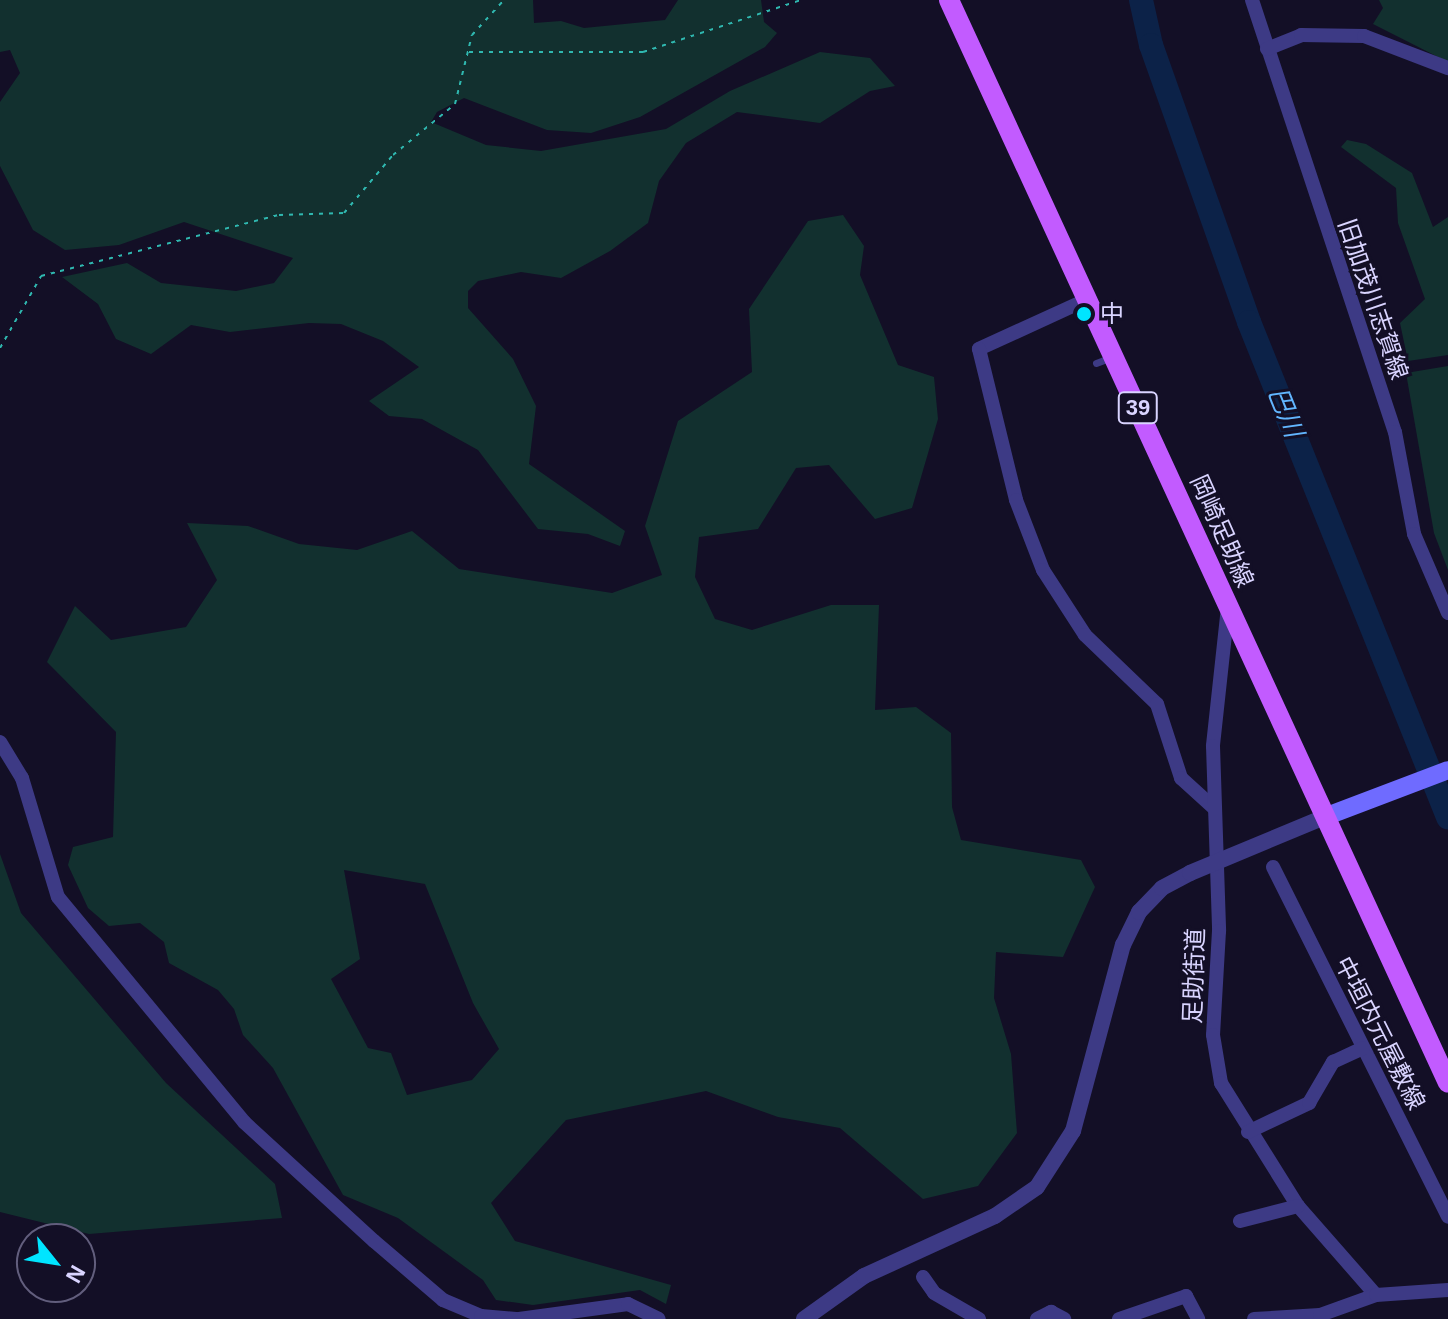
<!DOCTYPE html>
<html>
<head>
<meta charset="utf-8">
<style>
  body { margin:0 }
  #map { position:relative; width:1448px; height:1319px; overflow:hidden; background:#130f26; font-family:Helvetica,"Noto Sans JP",sans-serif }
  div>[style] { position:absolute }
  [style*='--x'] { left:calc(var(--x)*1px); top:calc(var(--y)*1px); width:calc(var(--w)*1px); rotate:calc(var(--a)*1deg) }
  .green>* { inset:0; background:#12302f }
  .river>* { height:24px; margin:-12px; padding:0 12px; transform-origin:12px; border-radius:12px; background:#0c2248 }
  .path>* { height:2px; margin-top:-1px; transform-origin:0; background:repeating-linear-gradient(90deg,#2fb8b0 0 4px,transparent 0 10px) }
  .service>* { height:7px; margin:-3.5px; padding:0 3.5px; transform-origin:3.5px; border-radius:3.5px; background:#3d3a85 }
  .minor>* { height:14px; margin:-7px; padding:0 7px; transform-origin:7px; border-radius:7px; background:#3d3a85 }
  .tertiary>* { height:16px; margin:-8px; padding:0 8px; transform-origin:8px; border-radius:8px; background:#3d3a85 }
  .secondary>* { height:18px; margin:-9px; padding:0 9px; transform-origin:9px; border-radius:9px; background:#6f6bff }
  .primary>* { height:20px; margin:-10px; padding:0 10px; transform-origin:10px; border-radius:10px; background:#c25bff }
  .dots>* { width:22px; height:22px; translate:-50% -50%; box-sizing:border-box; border:4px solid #130f26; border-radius:50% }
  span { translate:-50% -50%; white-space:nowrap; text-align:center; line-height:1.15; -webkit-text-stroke:6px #130f26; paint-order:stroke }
  .shield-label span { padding:2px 6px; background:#130f26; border:2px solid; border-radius:6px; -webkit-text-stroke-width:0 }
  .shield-label { font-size:22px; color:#d9d4ff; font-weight:700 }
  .street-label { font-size:24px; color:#d9d4ff }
  .poi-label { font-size:24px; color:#d9d4ff }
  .left { translate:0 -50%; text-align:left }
  .water-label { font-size:26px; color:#62b6ff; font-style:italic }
  .north { position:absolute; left:16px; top:1223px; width:80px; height:80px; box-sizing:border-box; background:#130f26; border:2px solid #625e7d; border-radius:50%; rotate:120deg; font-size:22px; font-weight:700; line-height:32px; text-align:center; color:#d9d4ff }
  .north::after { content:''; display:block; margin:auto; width:28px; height:36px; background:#00e5ff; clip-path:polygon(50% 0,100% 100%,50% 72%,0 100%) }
</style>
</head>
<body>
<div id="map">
  <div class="green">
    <div style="clip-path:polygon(0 0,533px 0,534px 23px,561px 21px,584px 28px,665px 20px,678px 0,761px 0,764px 22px,777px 33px,765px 47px,640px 117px,591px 133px,547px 130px,464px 98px,437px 112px,431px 122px,486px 145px,541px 151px,666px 129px,730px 91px,820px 52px,870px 58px,895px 86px,870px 91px,820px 123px,737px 112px,686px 143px,659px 181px,648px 223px,610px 251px,561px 278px,521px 272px,478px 281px,468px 291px,468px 308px,513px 359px,536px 406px,529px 464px,625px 531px,620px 546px,588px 534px,538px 529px,478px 450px,422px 419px,389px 416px,369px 401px,419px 367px,383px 341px,341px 324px,309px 323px,230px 332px,191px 325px,151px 354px,116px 339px,98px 304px,62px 277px,127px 263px,161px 283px,236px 291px,274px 283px,293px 258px,184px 222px,119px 245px,65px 250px,33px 230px,0 166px,0 102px,20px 73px,10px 50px,0 52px)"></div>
    <div style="clip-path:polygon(1379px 0,1448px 0,1448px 62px,1373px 24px,1383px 8px)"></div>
    <div style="clip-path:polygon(1347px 140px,1366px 144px,1412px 173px,1433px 227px,1448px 217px,1448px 355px,1408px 361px,1400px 323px,1425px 299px,1398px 223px,1396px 188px,1341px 147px)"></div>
    <div style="clip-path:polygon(evenodd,843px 215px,864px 246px,860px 275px,898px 365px,934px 377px,938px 419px,912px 508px,875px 519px,829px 465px,796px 468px,758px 529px,699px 537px,695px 577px,715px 619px,752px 630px,831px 605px,879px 605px,875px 710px,916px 707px,951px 733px,952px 807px,961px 840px,1081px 860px,1095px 887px,1063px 957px,996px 952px,994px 998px,1011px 1054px,1017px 1133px,978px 1186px,923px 1199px,840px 1128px,778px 1117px,706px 1091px,566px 1120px,491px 1203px,515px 1241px,671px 1285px,666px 1304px,640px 1290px,533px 1305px,496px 1300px,483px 1280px,398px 1218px,343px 1195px,273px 1068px,243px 1035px,234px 1009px,218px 990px,169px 963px,164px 942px,140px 923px,109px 926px,88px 908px,68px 865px,73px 847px,113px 837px,116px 732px,47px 662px,75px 606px,111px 640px,186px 627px,217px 580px,187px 523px,248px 526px,299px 544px,357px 550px,412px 531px,459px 569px,612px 593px,662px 575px,645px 526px,678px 421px,752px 372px,749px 309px,808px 221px,843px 215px,344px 870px,425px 884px,473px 1003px,499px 1049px,472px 1080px,407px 1095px,391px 1053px,368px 1048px,331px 979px,360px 959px,344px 870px)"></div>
    <div style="clip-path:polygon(1448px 366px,1448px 570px,1434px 533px,1406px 373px)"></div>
    <div style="clip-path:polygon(0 854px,21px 913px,166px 1083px,275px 1184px,282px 1218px,89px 1234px,0 1212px)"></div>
  </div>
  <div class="river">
    <div style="--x:1141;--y:0;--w:46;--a:77.5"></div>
    <div style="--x:1151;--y:45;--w:294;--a:70.5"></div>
    <div style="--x:1249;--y:322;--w:534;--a:68.1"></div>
  </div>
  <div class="path">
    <div style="--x:469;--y:52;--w:174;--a:0"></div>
    <div style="--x:643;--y:52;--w:166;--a:-18.2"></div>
    <div style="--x:0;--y:348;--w:83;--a:-60.3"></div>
    <div style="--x:41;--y:276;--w:246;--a:-14.4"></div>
    <div style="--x:279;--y:215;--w:65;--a:-1.8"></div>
    <div style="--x:344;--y:213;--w:76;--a:-49.8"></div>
    <div style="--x:393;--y:155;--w:80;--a:-39.4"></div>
    <div style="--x:455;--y:104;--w:71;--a:-76.2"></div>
    <div style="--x:472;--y:35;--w:47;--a:-47.6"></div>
  </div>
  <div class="service">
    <div style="--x:1096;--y:363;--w:17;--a:-21"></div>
  </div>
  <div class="minor">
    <div style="--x:1252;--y:0;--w:455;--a:71.7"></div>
    <div style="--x:1395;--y:432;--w:104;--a:79.4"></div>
    <div style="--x:1414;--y:534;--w:86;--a:66.7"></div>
    <div style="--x:1267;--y:49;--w:37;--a:-22"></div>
    <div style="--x:1301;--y:35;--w:63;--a:0.9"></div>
    <div style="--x:1364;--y:36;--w:90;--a:20.9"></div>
    <div style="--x:1088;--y:299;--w:120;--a:155.4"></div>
    <div style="--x:979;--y:349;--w:155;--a:76.2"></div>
    <div style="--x:1016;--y:500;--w:75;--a:68.9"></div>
    <div style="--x:1043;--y:570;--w:77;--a:57.1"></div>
    <div style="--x:1085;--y:635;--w:100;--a:43.8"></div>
    <div style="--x:1157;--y:704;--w:78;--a:72"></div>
    <div style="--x:1181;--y:778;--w:45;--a:42.3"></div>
    <div style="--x:1228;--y:607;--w:140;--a:96.2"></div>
    <div style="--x:1213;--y:746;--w:185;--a:88.1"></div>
    <div style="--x:1219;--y:931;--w:104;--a:93.3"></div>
    <div style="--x:1213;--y:1035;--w:49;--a:80.5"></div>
    <div style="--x:1221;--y:1083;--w:145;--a:58"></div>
    <div style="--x:1298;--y:1206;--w:118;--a:48.8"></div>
    <div style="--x:0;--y:742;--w:42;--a:58.6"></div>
    <div style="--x:22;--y:778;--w:124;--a:73.2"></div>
    <div style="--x:58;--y:897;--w:292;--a:50.4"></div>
    <div style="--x:244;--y:1122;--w:176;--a:42.5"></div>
    <div style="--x:374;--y:1241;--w:91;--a:40.5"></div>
    <div style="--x:443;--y:1300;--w:41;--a:22.8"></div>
    <div style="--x:481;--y:1316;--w:38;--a:5"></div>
    <div style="--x:519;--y:1319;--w:110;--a:-7.8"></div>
    <div style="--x:628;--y:1304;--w:34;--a:26"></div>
    <div style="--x:1273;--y:867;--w:391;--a:63.4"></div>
    <div style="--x:1248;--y:1132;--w:68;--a:-25.4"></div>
    <div style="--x:1309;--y:1103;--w:48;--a:-59.7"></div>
    <div style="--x:1333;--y:1062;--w:33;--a:-25"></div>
    <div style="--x:1240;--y:1221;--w:60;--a:-14.5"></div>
    <div style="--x:923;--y:1277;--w:19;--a:55"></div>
    <div style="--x:934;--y:1293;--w:52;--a:30"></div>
    <div style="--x:1037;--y:1319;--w:16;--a:-27"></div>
    <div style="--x:1051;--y:1312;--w:15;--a:28"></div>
    <div style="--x:1119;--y:1319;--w:71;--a:-18.9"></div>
    <div style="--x:1186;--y:1296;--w:26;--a:62"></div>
    <div style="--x:1254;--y:1319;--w:66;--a:-3.5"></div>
    <div style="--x:1320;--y:1315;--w:59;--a:-19.7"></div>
    <div style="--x:1376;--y:1295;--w:72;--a:-4"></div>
  </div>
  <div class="tertiary">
    <div style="--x:804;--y:1319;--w:74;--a:-35.6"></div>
    <div style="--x:864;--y:1276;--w:144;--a:-24.6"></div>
    <div style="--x:995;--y:1216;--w:51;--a:-34.6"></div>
    <div style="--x:1037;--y:1187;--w:67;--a:-57.3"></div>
    <div style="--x:1073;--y:1131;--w:193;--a:-75"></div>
    <div style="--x:1123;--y:945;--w:37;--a:-64"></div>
    <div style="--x:1139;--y:912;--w:33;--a:-46"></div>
    <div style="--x:1162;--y:888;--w:32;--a:-28"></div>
    <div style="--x:1190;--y:873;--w:148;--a:-22.6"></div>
  </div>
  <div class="secondary">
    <div style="--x:1327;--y:816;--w:129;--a:-20.8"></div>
  </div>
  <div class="primary">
    <div style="--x:949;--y:0;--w:1192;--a:65.26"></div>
  </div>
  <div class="dots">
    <div style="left:1084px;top:314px;background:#00e5ff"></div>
  </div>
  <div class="shield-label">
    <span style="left:1138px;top:408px">39</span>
  </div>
  <div class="street-label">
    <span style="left:1373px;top:299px;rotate:71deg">旧加茂川志賀線</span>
    <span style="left:1222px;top:531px;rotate:66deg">岡崎足助線</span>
    <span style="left:1194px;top:976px;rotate:-88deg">足助街道</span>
    <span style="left:1380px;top:1033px;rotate:63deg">中垣内元屋敷線</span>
  </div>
  <div class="poi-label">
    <span class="left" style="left:1100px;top:314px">中</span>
  </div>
  <div class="water-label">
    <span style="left:1285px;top:412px;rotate:68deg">巴川</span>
  </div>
  <div class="north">N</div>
</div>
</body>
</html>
